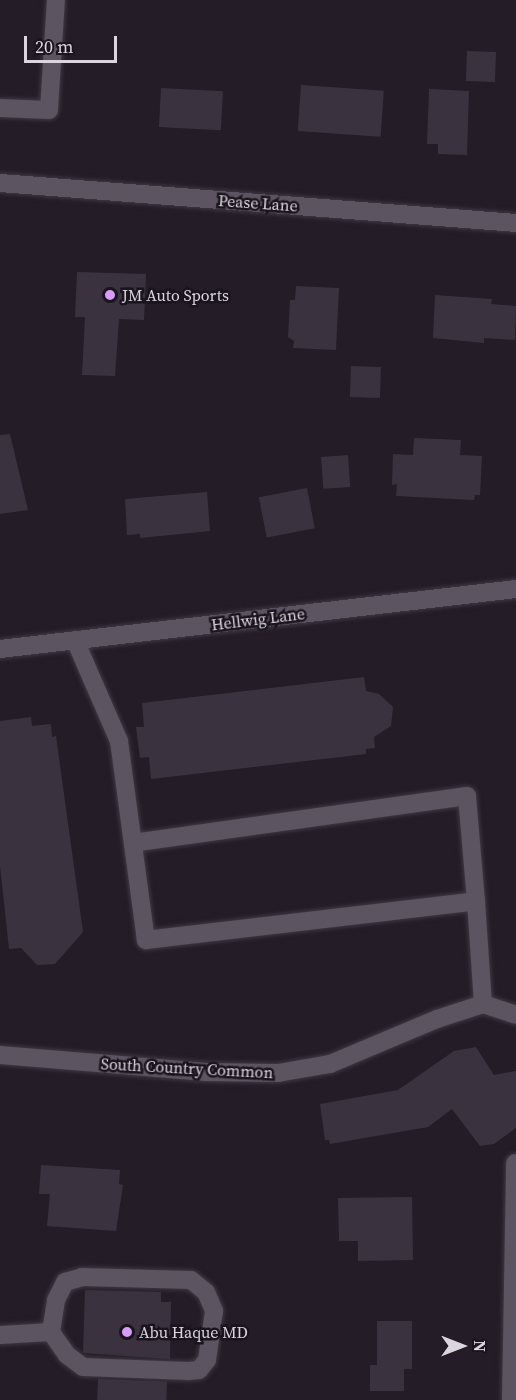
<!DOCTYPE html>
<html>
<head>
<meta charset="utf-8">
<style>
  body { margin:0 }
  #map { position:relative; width:516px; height:1400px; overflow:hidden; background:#241d28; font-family:"Source Serif 4",serif }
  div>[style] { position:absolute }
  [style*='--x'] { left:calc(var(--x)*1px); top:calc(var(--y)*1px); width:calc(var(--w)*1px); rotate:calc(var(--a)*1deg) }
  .building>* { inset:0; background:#3a333f; transform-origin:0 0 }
  .roads { filter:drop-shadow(0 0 2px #3e3942) drop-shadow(0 0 2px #3e3942) }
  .minor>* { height:18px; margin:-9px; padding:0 9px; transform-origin:9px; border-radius:9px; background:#5c5461 }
  .dots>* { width:16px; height:16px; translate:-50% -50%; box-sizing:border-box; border:3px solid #1a141e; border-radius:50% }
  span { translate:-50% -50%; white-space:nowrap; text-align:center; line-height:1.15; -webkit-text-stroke:5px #1a141e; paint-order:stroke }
  .street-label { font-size:16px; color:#dbd6de }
  .poi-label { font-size:16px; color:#dbd6de }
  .left { translate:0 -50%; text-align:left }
  .north { position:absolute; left:432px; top:1316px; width:60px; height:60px; -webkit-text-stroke:4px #1a141e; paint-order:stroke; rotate:90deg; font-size:16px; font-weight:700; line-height:24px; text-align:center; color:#dbd6de }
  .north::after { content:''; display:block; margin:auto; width:21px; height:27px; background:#dbd6de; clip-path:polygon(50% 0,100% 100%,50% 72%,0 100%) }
  .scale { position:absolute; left:24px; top:36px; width:93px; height:27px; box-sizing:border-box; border:3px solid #dbd6de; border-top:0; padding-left:8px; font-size:18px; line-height:21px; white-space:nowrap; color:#dbd6de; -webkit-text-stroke:4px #1a141e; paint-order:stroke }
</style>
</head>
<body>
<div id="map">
  <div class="building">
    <div style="left:467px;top:51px;width:29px;height:30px;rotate:2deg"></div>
    <div style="left:301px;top:85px;width:83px;height:46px;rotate:4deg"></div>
    <div style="left:161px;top:88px;width:62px;height:39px;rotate:3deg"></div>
    <div style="clip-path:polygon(429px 89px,469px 91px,467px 155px,438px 154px,438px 144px,427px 144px)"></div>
    <div style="clip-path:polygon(77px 272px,146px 274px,144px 320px,119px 319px,115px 376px,82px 375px,85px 317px,75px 317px)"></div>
    <div style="clip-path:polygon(296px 286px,339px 288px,336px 350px,293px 348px,294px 341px,288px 337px,290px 300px,295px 300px)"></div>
    <div style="clip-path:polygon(435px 295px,492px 299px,491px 304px,516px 306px,515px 340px,484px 338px,484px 343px,433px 338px)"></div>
    <div style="left:351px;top:366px;width:30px;height:31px;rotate:2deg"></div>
    <div style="clip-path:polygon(10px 434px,28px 510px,0 514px,0 435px)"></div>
    <div style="clip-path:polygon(414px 438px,461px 440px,460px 455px,482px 456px,480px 495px,475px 495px,474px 500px,396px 496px,397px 484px,392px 485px,393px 454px,413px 455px)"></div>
    <div style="left:348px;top:455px;width:32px;height:27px;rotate:86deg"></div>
    <div style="left:307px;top:488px;width:41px;height:49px;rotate:79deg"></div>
    <div style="clip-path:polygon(207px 492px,210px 531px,140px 538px,140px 534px,127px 535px,125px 499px)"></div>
    <div style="clip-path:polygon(364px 677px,366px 691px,379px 694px,393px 707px,391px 726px,374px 737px,375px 748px,366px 749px,366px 754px,151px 779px,149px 757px,140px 758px,136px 727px,144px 727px,142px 703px)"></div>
    <div style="clip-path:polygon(31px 717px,32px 726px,51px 724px,52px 737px,56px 736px,83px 932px,55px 964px,37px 965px,21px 948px,9px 949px,0 866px,0 721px)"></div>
    <div style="clip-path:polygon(476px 1047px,494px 1075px,516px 1071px,516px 1128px,494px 1144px,480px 1146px,452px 1109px,428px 1127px,330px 1144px,329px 1140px,325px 1140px,320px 1104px,398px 1090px,454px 1051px)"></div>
    <div style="clip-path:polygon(41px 1165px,120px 1170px,119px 1184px,123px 1185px,116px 1231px,47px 1226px,50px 1194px,39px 1194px)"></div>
    <div style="clip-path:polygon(412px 1197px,413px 1260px,358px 1261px,358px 1241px,339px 1241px,338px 1198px)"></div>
    <div style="clip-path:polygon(85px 1290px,161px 1292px,161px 1302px,171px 1302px,170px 1359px,83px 1353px)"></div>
    <div style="clip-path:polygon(377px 1321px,412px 1321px,412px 1369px,404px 1369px,404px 1391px,370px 1391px,370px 1365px,377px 1365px)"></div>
    <div style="left:98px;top:1379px;width:69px;height:21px;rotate:2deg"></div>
  </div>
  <div class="roads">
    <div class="minor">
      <div style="--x:0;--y:108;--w:49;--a:2.3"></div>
      <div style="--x:49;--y:110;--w:110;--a:-86.4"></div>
      <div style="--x:0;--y:183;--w:518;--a:4.43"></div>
      <div style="--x:75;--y:640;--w:110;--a:66.5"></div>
      <div style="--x:119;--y:741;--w:201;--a:82.3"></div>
      <div style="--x:146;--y:940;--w:332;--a:-6.7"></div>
      <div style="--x:476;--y:901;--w:105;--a:-94.9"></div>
      <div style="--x:467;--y:796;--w:337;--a:172"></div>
      <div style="--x:0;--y:649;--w:519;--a:-6.63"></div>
      <div style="--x:483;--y:1004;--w:35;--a:18"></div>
      <div style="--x:0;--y:1055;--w:207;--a:4.7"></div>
      <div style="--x:206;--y:1072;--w:72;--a:0.8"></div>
      <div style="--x:278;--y:1073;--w:53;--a:-9.8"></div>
      <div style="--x:330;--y:1064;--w:116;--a:-22.8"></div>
      <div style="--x:437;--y:1019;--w:48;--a:-18.1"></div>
      <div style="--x:483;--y:1004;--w:103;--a:-93.9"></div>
      <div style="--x:82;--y:1277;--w:109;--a:1.6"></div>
      <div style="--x:191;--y:1280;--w:19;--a:39"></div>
      <div style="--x:206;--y:1292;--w:21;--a:67"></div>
      <div style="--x:214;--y:1311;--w:49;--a:98.1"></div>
      <div style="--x:207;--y:1360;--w:13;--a:129"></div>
      <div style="--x:199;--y:1370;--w:11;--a:175"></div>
      <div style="--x:188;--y:1371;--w:105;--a:-177.8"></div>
      <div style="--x:83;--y:1367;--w:20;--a:-143"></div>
      <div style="--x:67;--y:1355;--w:28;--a:-125"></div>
      <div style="--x:51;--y:1332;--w:32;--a:-81"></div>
      <div style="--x:56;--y:1300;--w:20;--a:-63"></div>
      <div style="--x:65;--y:1282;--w:18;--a:-16"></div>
      <div style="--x:0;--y:1335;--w:51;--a:-3.4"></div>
      <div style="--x:511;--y:1400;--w:237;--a:-89"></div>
    </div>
  </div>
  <div class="dots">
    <div style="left:110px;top:295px;background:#d79bf9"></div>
    <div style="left:127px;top:1332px;background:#d79bf9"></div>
  </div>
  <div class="street-label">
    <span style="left:258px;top:203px;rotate:4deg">Pease Lane</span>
    <span style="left:258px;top:619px;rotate:-7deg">Hellwig Lane</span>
    <span style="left:187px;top:1068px;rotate:3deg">South Country Common</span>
  </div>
  <div class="poi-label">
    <span class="left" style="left:122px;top:295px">JM Auto Sports</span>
    <span class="left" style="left:139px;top:1332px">Abu Haque MD</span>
  </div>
  <div class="north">N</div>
  <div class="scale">20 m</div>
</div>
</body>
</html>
